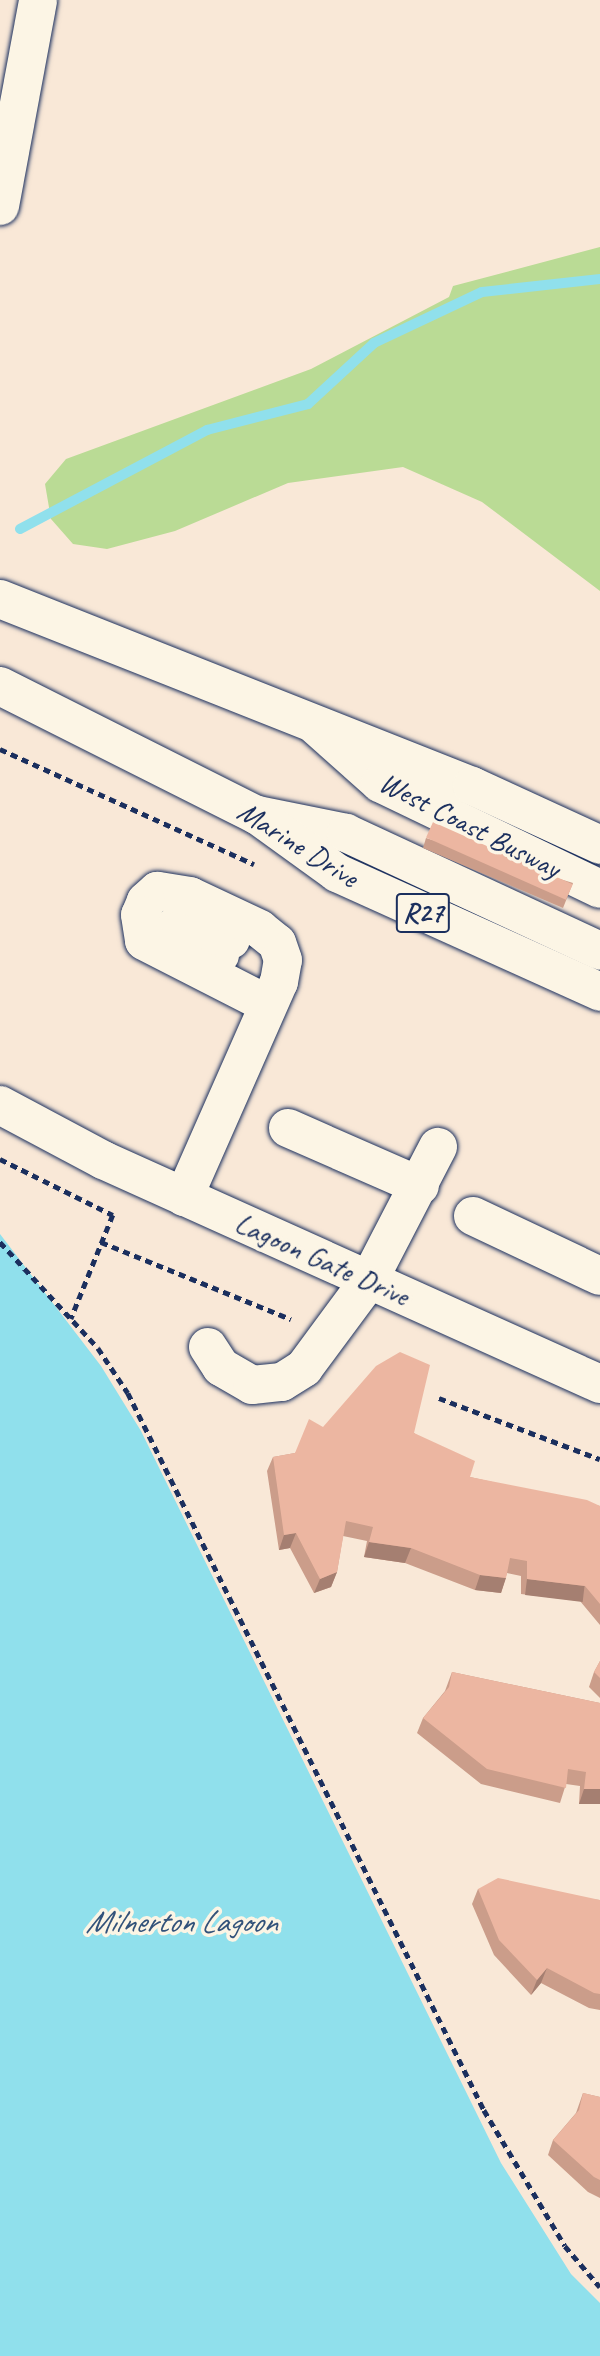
<!DOCTYPE html>
<html>
<head>
<meta charset="utf-8">
<style>
  body { margin:0 }
  #map { position:relative; width:600px; height:2356px; overflow:hidden; background:#f9e8d7; font-family:Caveat,sans-serif }
  div>[style] { position:absolute }
  [style*='--x'] { left:calc(var(--x)*1px); top:calc(var(--y)*1px); width:calc(var(--w)*1px); rotate:calc(var(--a)*1deg) }
  .green>* { inset:0; background:#badb95 }
  .water>* { inset:0; background:#90e0ec }
  .stream>* { height:10px; margin:-5px; padding:0 5px; transform-origin:5px; border-radius:5px; background:#90e0ec }
  .path>* { height:4.5px; margin-top:-2.25px; transform-origin:0; background:repeating-linear-gradient(90deg,#1b2f5e 0 7px,transparent 0 12px) }
  .roads { filter:drop-shadow(0 0 2px #1b2f5e) drop-shadow(0 0 2px #1b2f5e) }
  .minor>* { height:38px; margin:-19px; padding:0 19px; transform-origin:19px; border-radius:19px; background:#fcf5e5 }
  .major>* { height:38px; margin:-19px; padding:0 19px; transform-origin:19px; border-radius:19px; background:#fcf5e5 }
  .wall>* { inset:0; background:#cb9d8a }
  .shaded-wall>* { inset:0; background:#a57f71; transform-origin:0 0 }
  .building>* { inset:0; background:#ecb6a1; transform-origin:0 0 }
  span { translate:-50% -50%; white-space:nowrap; text-align:center; line-height:1.15; -webkit-text-stroke:7px #fcf5e5; paint-order:stroke }
  .shield-label span { padding:2px 5px; background:#fcf5e5; border:2px solid; border-radius:5px; -webkit-text-stroke-width:0 }
  .shield-label { font-size:28px; color:#1b2f5e; font-weight:700 }
  .street-label { font-size:30px; color:#1b2f5e }
  .water-label { font-size:32px; color:#32527a; font-style:italic }
</style>
</head>
<body>
<div id="map">
  <div class="green">
    <div style="clip-path:polygon(600px 247px,600px 591px,482px 502px,403px 467px,288px 483px,175px 531px,107px 549px,73px 544px,51px 519px,45px 484px,66px 459px,311px 369px,449px 297px,453px 286px)"></div>
  </div>
  <div class="water">
    <div style="clip-path:polygon(0 1234px,101px 1366px,141px 1431px,501px 2163px,571px 2274px,600px 2303px,600px 2356px,0 2356px)"></div>
  </div>
  <div class="stream">
    <div style="--x:20;--y:529;--w:212;--a:-27.9"></div>
    <div style="--x:207;--y:430;--w:104;--a:-14.4"></div>
    <div style="--x:308;--y:404;--w:90;--a:-42.7"></div>
    <div style="--x:374;--y:343;--w:119;--a:-25.3"></div>
    <div style="--x:482;--y:292;--w:119;--a:-6.3"></div>
  </div>
  <div class="path">
    <div style="--x:0;--y:749;--w:279;--a:24.4"></div>
    <div style="--x:0;--y:1159;--w:126;--a:26.4"></div>
    <div style="--x:113;--y:1215;--w:112;--a:112"></div>
    <div style="--x:0;--y:1242;--w:144;--a:47.2"></div>
    <div style="--x:98;--y:1348;--w:54;--a:56.3"></div>
    <div style="--x:128;--y:1393;--w:801;--a:63.59"></div>
    <div style="--x:484;--y:2110;--w:158;--a:59.2"></div>
    <div style="--x:565;--y:2246;--w:54;--a:49.5"></div>
    <div style="--x:101;--y:1242;--w:205;--a:22.1"></div>
    <div style="--x:439;--y:1398;--w:172;--a:20.8"></div>
  </div>
  <div class="roads">
    <div class="minor">
      <div style="--x:316;--y:726;--w:86;--a:41.7"></div>
      <div style="--x:380;--y:783;--w:244;--a:25.7"></div>
      <div style="--x:257;--y:815;--w:91;--a:11.4"></div>
      <div style="--x:346;--y:833;--w:280;--a:24.9"></div>
      <div style="--x:220;--y:955;--w:54;--a:-148.7"></div>
      <div style="--x:174;--y:927;--w:14;--a:-17"></div>
      <div style="--x:187;--y:923;--w:47;--a:21.1"></div>
      <div style="--x:0;--y:1105;--w:117;--a:28.1"></div>
      <div style="--x:103;--y:1160;--w:545;--a:24.26"></div>
      <div style="--x:288;--y:1128;--w:144;--a:23.7"></div>
      <div style="--x:184;--y:1197;--w:235;--a:-66.2"></div>
      <div style="--x:279;--y:982;--w:22;--a:-80"></div>
      <div style="--x:283;--y:960;--w:18;--a:-109"></div>
      <div style="--x:277;--y:943;--w:22;--a:-141"></div>
      <div style="--x:260;--y:929;--w:77;--a:-154.8"></div>
      <div style="--x:190;--y:896;--w:33;--a:-171"></div>
      <div style="--x:157;--y:891;--w:15;--a:138"></div>
      <div style="--x:146;--y:901;--w:15;--a:113"></div>
      <div style="--x:140;--y:915;--w:26;--a:81"></div>
      <div style="--x:144;--y:941;--w:138;--a:27.1"></div>
      <div style="--x:473;--y:1216;--w:140;--a:25.3"></div>
      <div style="--x:208;--y:1347;--w:24;--a:57"></div>
      <div style="--x:221;--y:1367;--w:36;--a:30"></div>
      <div style="--x:252;--y:1385;--w:30;--a:-6"></div>
      <div style="--x:282;--y:1382;--w:26;--a:-32"></div>
      <div style="--x:304;--y:1368;--w:109;--a:-53.5"></div>
      <div style="--x:369;--y:1280;--w:150;--a:-62.6"></div>
    </div>
    <div class="major">
      <div style="--x:0;--y:206;--w:209;--a:-79.5"></div>
      <div style="--x:0;--y:599;--w:508;--a:21.61"></div>
      <div style="--x:472;--y:786;--w:141;--a:24.7"></div>
      <div style="--x:0;--y:686;--w:288;--a:26.7"></div>
      <div style="--x:257;--y:815;--w:99;--a:35.9"></div>
      <div style="--x:337;--y:873;--w:289;--a:24.3"></div>
    </div>
  </div>
  <div class="wall">
    <div style="clip-path:polygon(426px 838px,573px 883px,563px 908px,423px 848px)"></div>
    <div style="clip-path:polygon(323px 1427px,414px 1433px,470px 1477px,600px 1506px,600px 1625px,580px 1601px,521px 1594px,521px 1576px,507px 1573px,501px 1593px,475px 1590px,405px 1563px,364px 1557px,367px 1541px,343px 1536px,337px 1572px,331px 1587px,314px 1593px,290px 1548px,279px 1550px,267px 1471px,273px 1457px,295px 1453px)"></div>
    <div style="clip-path:polygon(600px 1661px,600px 1698px,589px 1687px,594px 1672px)"></div>
    <div style="clip-path:polygon(452px 1672px,600px 1703px,600px 1804px,579px 1804px,580px 1786px,566px 1784px,560px 1803px,481px 1784px,417px 1733px,423px 1718px,445px 1691px)"></div>
    <div style="clip-path:polygon(478px 1889px,600px 1900px,600px 2010px,589px 2008px,541px 1983px,531px 1995px,494px 1955px,472px 1904px)"></div>
    <div style="clip-path:polygon(583px 2093px,600px 2097px,600px 2198px,588px 2192px,548px 2155px,553px 2140px,576px 2113px)"></div>
  </div>
  <div class="shaded-wall">
    <div style="clip-path:polygon(296px 1533px,290px 1548px,279px 1550px,284px 1535px)"></div>
    <div style="clip-path:polygon(369px 1542px,411px 1548px,405px 1563px,364px 1557px)"></div>
    <div style="clip-path:polygon(337px 1572px,331px 1587px,314px 1593px,320px 1579px)"></div>
    <div style="clip-path:polygon(480px 1575px,506px 1578px,501px 1593px,475px 1590px)"></div>
    <div style="left:527px;top:1579px;width:58px;height:16px;rotate:7deg"></div>
    <div style="clip-path:polygon(584px 1789px,600px 1789px,600px 1804px,579px 1804px)"></div>
    <div style="clip-path:polygon(547px 1968px,541px 1983px,531px 1995px,537px 1980px)"></div>
  </div>
  <div class="building">
    <div style="left:433px;top:822px;width:153px;height:17px;rotate:24deg"></div>
    <div style="clip-path:polygon(400px 1352px,430px 1365px,414px 1433px,475px 1461px,470px 1477px,587px 1500px,600px 1506px,600px 1604px,585px 1586px,527px 1579px,527px 1561px,510px 1558px,506px 1578px,480px 1575px,411px 1548px,369px 1542px,373px 1527px,346px 1521px,337px 1572px,320px 1579px,296px 1533px,284px 1535px,273px 1457px,295px 1453px,309px 1419px,323px 1427px,376px 1366px)"></div>
    <div style="clip-path:polygon(600px 1661px,600px 1678px,594px 1672px)"></div>
    <div style="clip-path:polygon(452px 1672px,600px 1703px,600px 1789px,584px 1789px,586px 1772px,568px 1769px,566px 1788px,487px 1769px,423px 1718px,449px 1687px)"></div>
    <div style="clip-path:polygon(498px 1878px,600px 1900px,600px 1994px,594px 1993px,547px 1968px,537px 1980px,499px 1940px,478px 1889px)"></div>
    <div style="clip-path:polygon(583px 2093px,600px 2097px,600px 2180px,594px 2177px,553px 2140px,579px 2110px)"></div>
  </div>
  <div class="shield-label">
    <span style="left:423px;top:913px">R27</span>
  </div>
  <div class="street-label">
    <span style="left:470px;top:825px;rotate:27deg">West Coast Busway</span>
    <span style="left:298px;top:844px;rotate:32deg">Marine Drive</span>
    <span style="left:322px;top:1259px;rotate:24deg">Lagoon Gate Drive</span>
  </div>
  <div class="water-label">
    <span style="left:181px;top:1922px">Milnerton Lagoon</span>
  </div>
</div>
</body>
</html>
